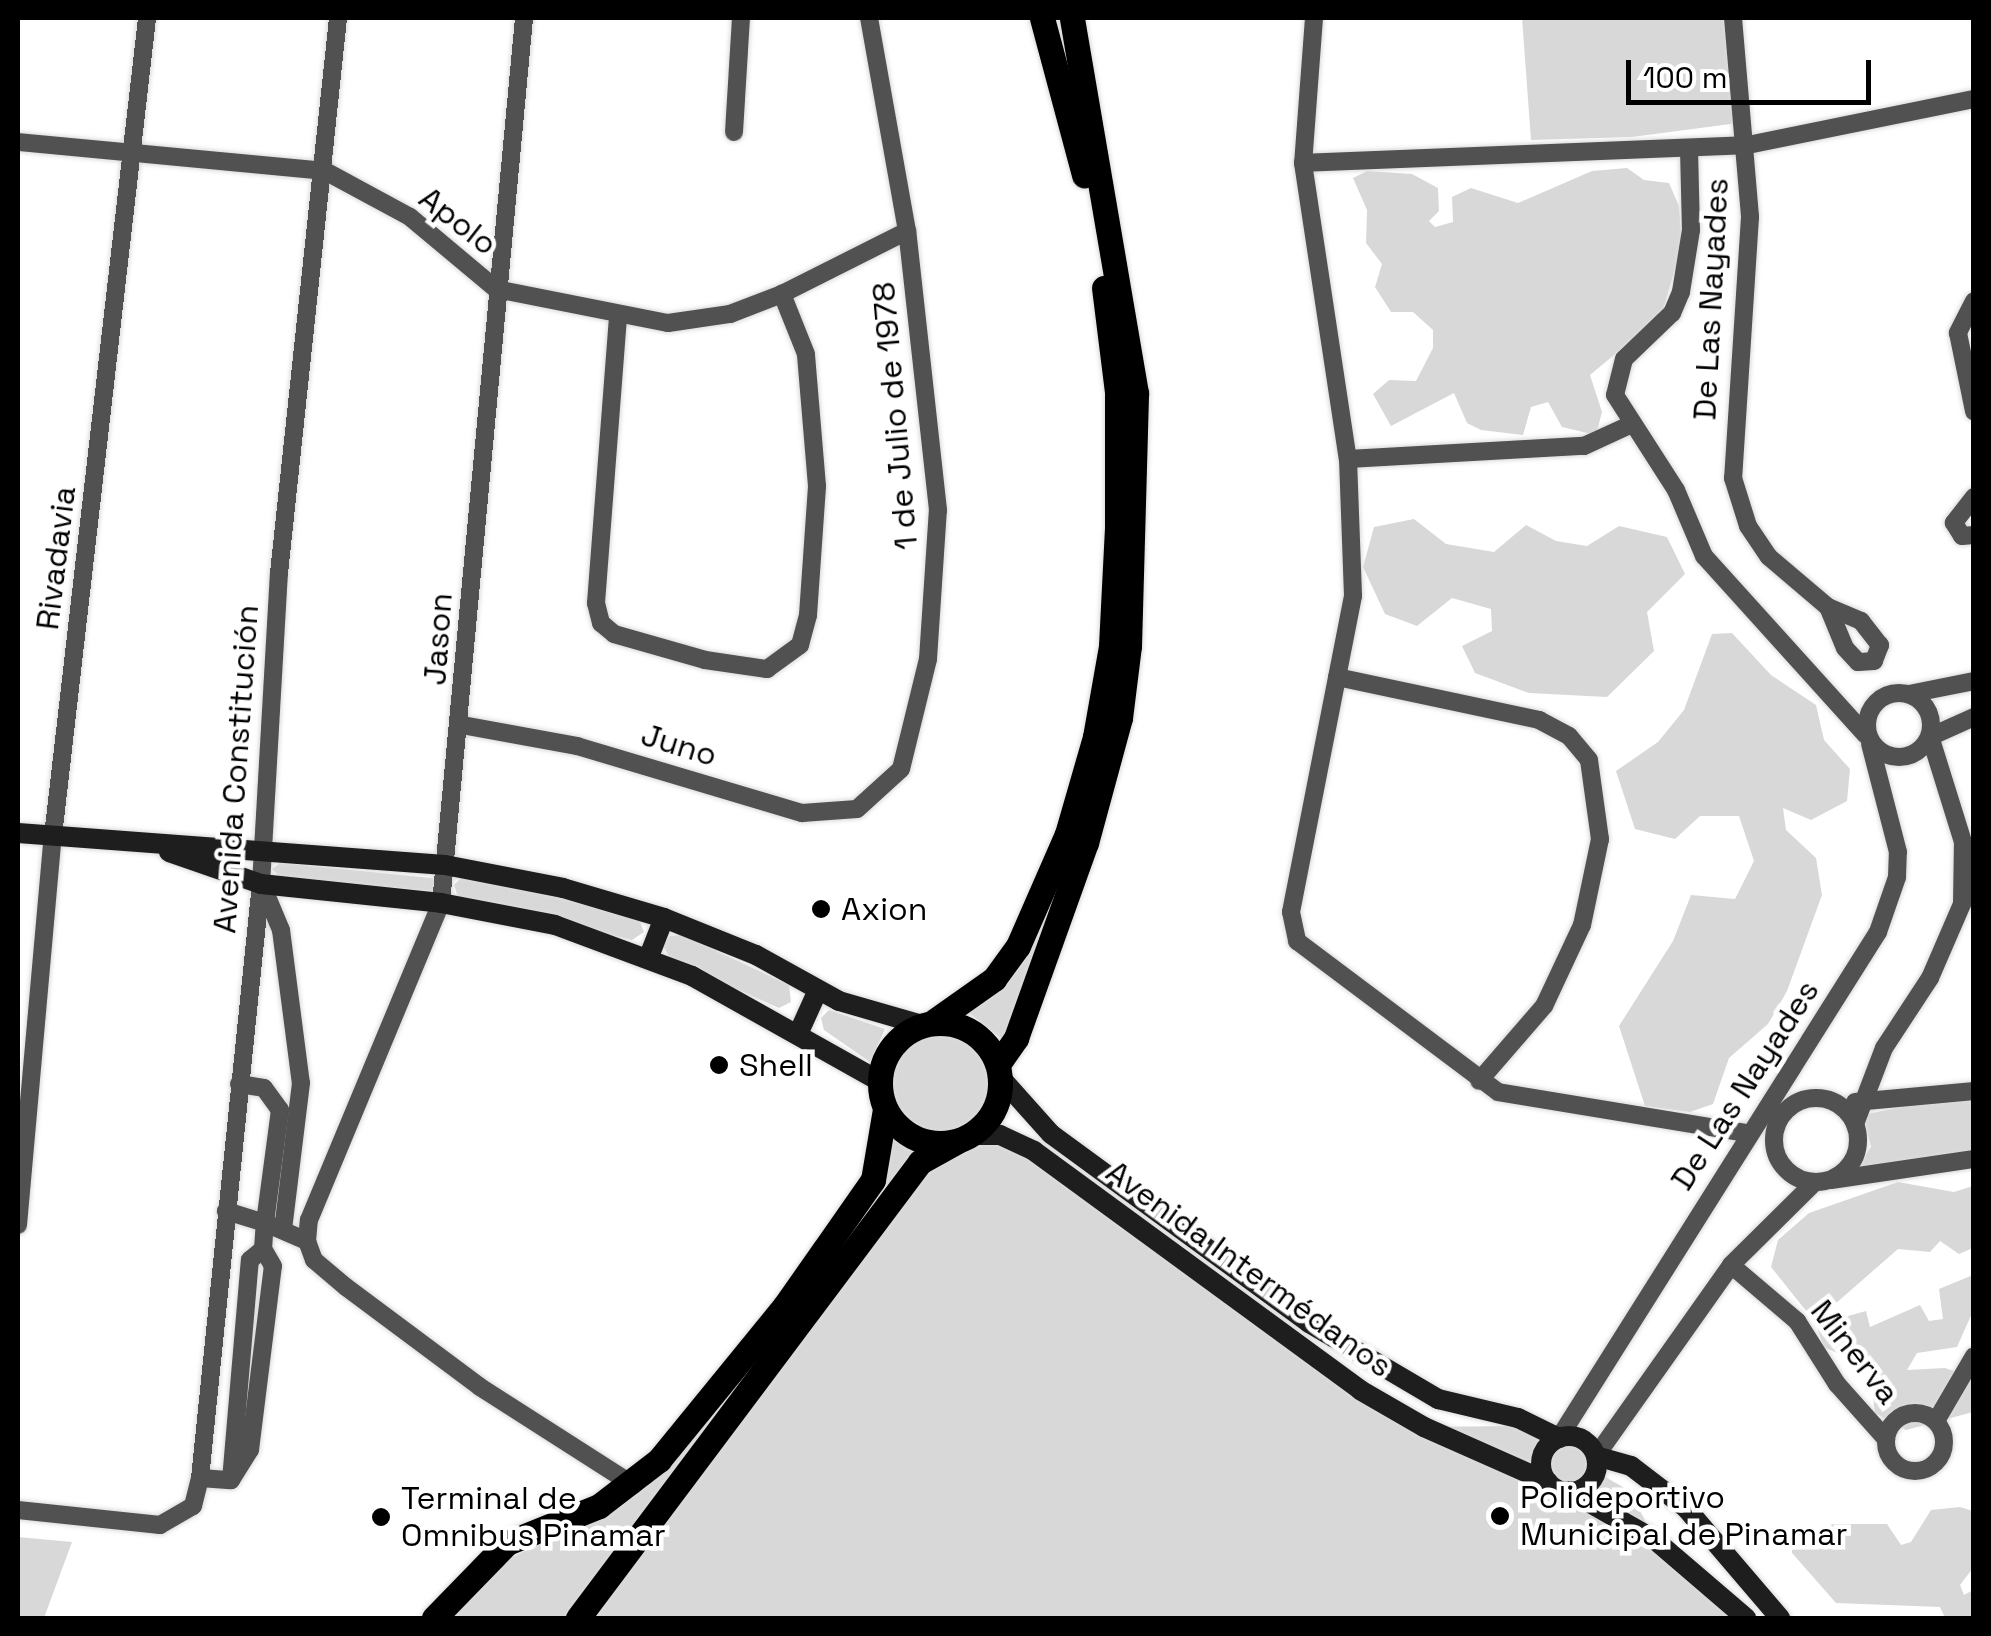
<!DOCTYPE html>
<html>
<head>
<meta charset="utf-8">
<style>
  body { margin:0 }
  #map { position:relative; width:1991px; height:1636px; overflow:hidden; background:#fff; font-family:"Space Grotesk",sans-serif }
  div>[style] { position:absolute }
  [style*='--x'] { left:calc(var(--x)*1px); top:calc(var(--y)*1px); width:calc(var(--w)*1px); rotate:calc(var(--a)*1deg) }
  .green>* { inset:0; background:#d8d8d8 }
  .round { border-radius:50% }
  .roads { filter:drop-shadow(0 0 2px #dbdbdb) drop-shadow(0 0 2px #dbdbdb) }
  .minor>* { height:18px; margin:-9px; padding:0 9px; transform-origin:9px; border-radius:9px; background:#515151 }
  .minor>.ring { margin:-9px; padding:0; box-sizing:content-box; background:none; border:18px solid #515151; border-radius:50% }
  .secondary>* { height:20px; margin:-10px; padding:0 10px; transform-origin:10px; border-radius:10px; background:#1e1e1e }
  .secondary>.ring { margin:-10px; padding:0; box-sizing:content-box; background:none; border:20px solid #1e1e1e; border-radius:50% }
  .primary>* { height:25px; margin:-12.5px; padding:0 12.5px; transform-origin:12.5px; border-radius:12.5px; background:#000 }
  .primary>.ring { margin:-12.5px; padding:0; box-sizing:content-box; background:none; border:25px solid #000; border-radius:50% }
  .dots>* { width:28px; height:28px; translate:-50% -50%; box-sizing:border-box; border:5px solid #fff; border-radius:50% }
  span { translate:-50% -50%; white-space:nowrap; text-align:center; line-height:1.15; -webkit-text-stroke:9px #fff; paint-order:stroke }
  .street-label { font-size:32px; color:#000 }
  .poi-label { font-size:32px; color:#000 }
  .left { translate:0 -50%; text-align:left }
  .frame { position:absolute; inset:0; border:20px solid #000; pointer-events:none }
  .scale { position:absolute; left:1626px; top:60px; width:245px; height:45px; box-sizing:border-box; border:5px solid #000; border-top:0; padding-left:12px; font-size:30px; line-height:35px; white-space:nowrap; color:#000; -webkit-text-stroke:8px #fff; paint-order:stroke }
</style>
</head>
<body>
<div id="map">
  <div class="green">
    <div style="clip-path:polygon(1522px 18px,1723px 18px,1738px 123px,1632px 137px,1531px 140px)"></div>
    <div style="clip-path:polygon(1627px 168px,1644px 180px,1669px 183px,1679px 206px,1682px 246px,1661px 316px,1590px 375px,1602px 412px,1596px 435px,1562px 427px,1548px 402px,1531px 407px,1523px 435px,1481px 430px,1467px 423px,1454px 393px,1391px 426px,1373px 394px,1389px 380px,1416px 381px,1433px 348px,1433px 330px,1413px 312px,1391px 312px,1375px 287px,1382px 264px,1366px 243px,1367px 210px,1353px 178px,1367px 171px,1412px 174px,1438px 188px,1439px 211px,1429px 221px,1435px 227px,1453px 222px,1452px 197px,1471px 188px,1518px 203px,1592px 171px)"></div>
    <div style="clip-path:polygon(1414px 519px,1446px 544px,1494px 552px,1526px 525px,1556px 541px,1587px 546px,1619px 526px,1667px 537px,1685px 574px,1647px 612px,1654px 651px,1607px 697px,1529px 693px,1475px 673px,1462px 646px,1492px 631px,1491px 609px,1452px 598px,1417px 626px,1385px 614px,1363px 567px,1374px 527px)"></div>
    <div style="clip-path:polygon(1732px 633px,1771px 675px,1816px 705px,1824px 740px,1850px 769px,1847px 801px,1811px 820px,1783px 808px,1786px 830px,1816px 858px,1822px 895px,1787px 991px,1768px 1024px,1729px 1058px,1713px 1104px,1690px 1112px,1645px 1106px,1619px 1026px,1673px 941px,1691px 895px,1735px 899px,1754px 861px,1739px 816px,1700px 816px,1675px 839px,1635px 829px,1616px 771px,1658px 742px,1684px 710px,1712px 634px)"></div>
    <div style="clip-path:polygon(280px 863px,432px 878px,436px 884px,431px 891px,279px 876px,272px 869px)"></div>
    <div style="clip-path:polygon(462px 877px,552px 893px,639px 919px,644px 932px,632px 940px,458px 897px,454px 885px)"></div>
    <div style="clip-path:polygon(1043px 929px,1003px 1040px,968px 1012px,1005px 984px)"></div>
    <div style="clip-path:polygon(682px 935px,789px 985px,791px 1002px,779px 1008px,671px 960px,663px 946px,670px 936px)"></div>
    <div style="clip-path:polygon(829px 1010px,885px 1029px,870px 1062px,824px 1030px,821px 1018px)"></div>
    <div class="round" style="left:889px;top:1034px;width:100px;height:100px"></div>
    <div style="clip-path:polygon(1973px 1092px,1973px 1153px,1855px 1171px,1871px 1147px,1863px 1115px)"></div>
    <div style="clip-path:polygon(891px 1129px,925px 1149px,566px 1618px,450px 1618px,505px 1560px,619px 1508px,644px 1488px,826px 1263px)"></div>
    <div style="clip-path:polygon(1000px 1135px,1424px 1427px,1511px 1426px,1584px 1440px,1607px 1478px,1630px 1491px,1655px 1540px,1746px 1618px,577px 1618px,920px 1162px)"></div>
    <div style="clip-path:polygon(1898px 1182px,1954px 1192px,1973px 1186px,1973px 1248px,1959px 1254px,1940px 1241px,1930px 1252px,1898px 1249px,1827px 1311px,1830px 1321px,1866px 1311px,1870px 1327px,1920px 1305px,1929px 1321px,1943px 1319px,1939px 1289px,1973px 1275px,1973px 1311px,1957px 1347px,1917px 1353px,1907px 1370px,1945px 1368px,1973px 1378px,1973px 1412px,1906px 1430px,1875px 1413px,1869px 1368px,1824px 1347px,1815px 1322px,1771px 1267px,1778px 1240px,1809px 1213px)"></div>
    <div style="clip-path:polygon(1960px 1507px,1973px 1511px,1973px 1568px,1960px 1585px,1964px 1595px,1973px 1590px,1973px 1618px,1945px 1618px,1940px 1607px,1836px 1603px,1792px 1553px,1792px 1543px,1833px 1524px,1887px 1524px,1901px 1545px,1911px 1542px,1931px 1510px)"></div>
    <div style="clip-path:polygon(18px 1537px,72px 1542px,44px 1618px,18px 1618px)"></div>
  </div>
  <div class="roads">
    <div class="minor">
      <div style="--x:1314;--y:18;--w:145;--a:94.3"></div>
      <div style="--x:1303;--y:163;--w:299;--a:81.4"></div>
      <div style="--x:1348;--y:459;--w:137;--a:87.9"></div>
      <div style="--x:1353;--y:596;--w:322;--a:101.1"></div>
      <div style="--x:1291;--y:912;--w:30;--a:78"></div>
      <div style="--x:1297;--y:941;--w:251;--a:36.9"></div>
      <div style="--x:1498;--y:1092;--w:251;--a:9.4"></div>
      <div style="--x:1733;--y:18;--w:200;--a:85.1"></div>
      <div style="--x:1750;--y:217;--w:262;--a:93.7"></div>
      <div style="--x:1733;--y:478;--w:50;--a:72.6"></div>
      <div style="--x:1748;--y:526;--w:37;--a:56"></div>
      <div style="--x:1769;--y:557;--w:77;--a:40.3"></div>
      <div style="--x:1828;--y:607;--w:36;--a:23"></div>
      <div style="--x:1861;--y:621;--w:31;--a:52"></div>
      <div style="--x:1880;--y:645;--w:17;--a:111"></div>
      <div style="--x:1874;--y:661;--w:16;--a:176"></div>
      <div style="--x:1858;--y:662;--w:19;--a:-133"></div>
      <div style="--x:1845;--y:648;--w:44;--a:-112.5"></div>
      <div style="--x:734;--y:132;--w:114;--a:-86.5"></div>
      <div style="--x:18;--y:142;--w:308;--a:5.4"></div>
      <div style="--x:325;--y:171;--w:97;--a:28.4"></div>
      <div style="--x:410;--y:217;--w:112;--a:39.9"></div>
      <div style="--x:496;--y:289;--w:175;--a:11.2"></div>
      <div style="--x:668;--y:323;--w:63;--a:-8.3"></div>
      <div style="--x:730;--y:314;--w:56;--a:-21"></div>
      <div style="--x:782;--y:294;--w:140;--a:-26.7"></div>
      <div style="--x:1689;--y:149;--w:81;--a:88.6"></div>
      <div style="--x:1691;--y:230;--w:63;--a:99.2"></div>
      <div style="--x:1681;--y:292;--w:23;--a:113"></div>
      <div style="--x:1672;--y:313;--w:66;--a:136.2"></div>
      <div style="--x:1624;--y:359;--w:37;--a:104"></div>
      <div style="--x:1615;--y:395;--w:113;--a:57.3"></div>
      <div style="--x:1676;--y:490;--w:72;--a:67"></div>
      <div style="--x:1704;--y:556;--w:241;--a:47.9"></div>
      <div style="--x:1303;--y:163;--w:445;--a:-2.3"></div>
      <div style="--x:1748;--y:145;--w:231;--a:-11.5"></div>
      <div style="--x:1974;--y:301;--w:36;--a:117"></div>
      <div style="--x:1958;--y:333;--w:80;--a:78.4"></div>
      <div style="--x:618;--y:317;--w:287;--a:94.4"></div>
      <div style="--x:596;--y:603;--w:21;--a:76"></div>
      <div style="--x:601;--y:623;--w:17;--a:40"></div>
      <div style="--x:614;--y:634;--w:95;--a:15.9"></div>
      <div style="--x:705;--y:660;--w:63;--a:8.3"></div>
      <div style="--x:767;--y:669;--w:41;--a:-36"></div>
      <div style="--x:800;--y:645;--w:31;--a:-75"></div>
      <div style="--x:808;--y:615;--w:129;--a:-86"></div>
      <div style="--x:817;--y:486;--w:132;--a:-94.8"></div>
      <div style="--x:806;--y:354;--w:65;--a:-111.8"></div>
      <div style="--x:1348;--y:459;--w:236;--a:-3.2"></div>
      <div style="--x:1584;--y:446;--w:53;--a:-24.6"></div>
      <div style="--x:1974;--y:497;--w:33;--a:128"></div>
      <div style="--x:1954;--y:523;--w:15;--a:58"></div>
      <div style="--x:1962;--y:536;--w:12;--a:-5"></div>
      <div style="--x:1337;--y:677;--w:207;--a:12"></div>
      <div style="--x:1539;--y:720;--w:34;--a:28"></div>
      <div style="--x:1569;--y:736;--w:31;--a:50"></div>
      <div style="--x:1589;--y:760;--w:80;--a:82.1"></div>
      <div style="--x:1600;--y:839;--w:88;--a:101.8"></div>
      <div style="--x:1582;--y:925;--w:89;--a:115.1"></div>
      <div style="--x:1544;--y:1006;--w:99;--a:130.9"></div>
      <div class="ring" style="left:1867px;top:693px;width:46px;height:46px"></div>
      <div style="--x:1909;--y:694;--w:66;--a:-11.3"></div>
      <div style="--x:462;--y:725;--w:117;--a:10.3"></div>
      <div style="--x:577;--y:746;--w:235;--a:16.6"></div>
      <div style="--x:802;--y:813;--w:55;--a:-4.2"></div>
      <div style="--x:857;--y:809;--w:59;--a:-42.3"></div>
      <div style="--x:901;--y:769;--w:113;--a:-76.2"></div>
      <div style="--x:928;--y:659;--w:149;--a:-86.2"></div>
      <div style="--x:938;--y:510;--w:281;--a:-96.3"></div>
      <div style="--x:907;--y:231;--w:216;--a:-100.1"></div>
      <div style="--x:1934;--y:735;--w:44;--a:-24.2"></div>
      <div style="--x:263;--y:887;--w:47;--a:67.3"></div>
      <div style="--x:281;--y:930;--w:154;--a:82.6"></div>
      <div style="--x:301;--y:1083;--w:148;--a:97"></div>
      <div style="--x:239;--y:1084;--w:25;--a:9"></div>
      <div style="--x:264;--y:1088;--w:27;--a:54"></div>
      <div style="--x:280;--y:1110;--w:114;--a:97.6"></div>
      <div style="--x:265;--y:1223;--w:46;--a:23.2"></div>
      <div style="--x:307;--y:1241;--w:20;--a:70"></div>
      <div style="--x:314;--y:1260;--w:42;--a:40.2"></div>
      <div style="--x:346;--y:1287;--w:167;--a:36.7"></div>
      <div style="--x:480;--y:1387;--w:182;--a:32.6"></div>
      <div class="ring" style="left:1774px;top:1098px;width:66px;height:66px"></div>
      <div style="--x:1855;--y:1102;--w:120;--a:-5.3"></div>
      <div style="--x:1855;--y:1124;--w:81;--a:-69.1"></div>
      <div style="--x:1884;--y:1048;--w:84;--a:-56.7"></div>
      <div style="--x:1930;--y:978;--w:81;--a:-66.6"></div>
      <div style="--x:1962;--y:904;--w:62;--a:-89.1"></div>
      <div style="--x:1963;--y:842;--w:108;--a:-107.3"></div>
      <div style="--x:1831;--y:1180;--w:145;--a:-8.4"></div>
      <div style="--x:18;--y:1225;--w:391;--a:-84.9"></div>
      <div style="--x:53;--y:836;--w:823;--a:-83.44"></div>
      <div style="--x:307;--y:1241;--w:21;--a:-85"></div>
      <div style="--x:309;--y:1220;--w:343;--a:-67.4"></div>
      <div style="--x:441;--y:903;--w:889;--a:-84.64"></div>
      <div style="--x:1731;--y:1265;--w:87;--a:40.3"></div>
      <div style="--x:1797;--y:1321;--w:75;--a:57.6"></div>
      <div style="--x:1837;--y:1384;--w:74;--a:48.3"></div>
      <div class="ring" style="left:1886px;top:1413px;width:40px;height:40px"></div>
      <div style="--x:1936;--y:1421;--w:75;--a:-59.7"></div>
      <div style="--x:1559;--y:1438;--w:598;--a:-57.77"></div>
      <div style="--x:1878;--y:932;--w:58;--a:-70.9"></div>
      <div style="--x:1897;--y:877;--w:25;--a:-88"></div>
      <div style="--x:1898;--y:852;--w:112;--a:-104.5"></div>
      <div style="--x:1596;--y:1456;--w:234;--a:-54.7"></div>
      <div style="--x:1731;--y:1265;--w:118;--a:-44.7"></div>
      <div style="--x:200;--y:1478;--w:31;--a:4"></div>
      <div style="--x:231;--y:1480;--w:36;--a:-58"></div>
      <div style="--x:250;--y:1450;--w:185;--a:-82.9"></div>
      <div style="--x:273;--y:1266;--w:20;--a:-120"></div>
      <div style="--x:263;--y:1249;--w:26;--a:-86"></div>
      <div style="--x:265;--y:1223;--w:41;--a:-162.9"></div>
      <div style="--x:231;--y:1480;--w:221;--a:-85.1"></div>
      <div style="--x:250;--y:1260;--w:17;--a:-40"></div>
      <div style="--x:18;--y:1510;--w:143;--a:6"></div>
      <div style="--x:160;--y:1525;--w:38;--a:-30"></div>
      <div style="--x:193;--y:1506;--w:29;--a:-76"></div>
      <div style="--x:200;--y:1478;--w:597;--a:-84.14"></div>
      <div style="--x:261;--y:884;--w:312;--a:-86.7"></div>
      <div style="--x:279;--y:573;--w:558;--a:-83.93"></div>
    </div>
    <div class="secondary">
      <div style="--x:18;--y:833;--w:428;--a:4.3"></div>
      <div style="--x:445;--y:865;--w:120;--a:11"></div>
      <div style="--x:563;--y:888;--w:105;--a:16.5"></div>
      <div style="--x:664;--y:918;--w:99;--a:21.9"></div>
      <div style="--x:756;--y:955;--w:95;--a:29"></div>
      <div style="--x:839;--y:1001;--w:86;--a:16.1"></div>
      <div style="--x:169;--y:852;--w:97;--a:19.2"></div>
      <div style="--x:261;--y:884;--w:181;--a:6"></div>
      <div style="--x:441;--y:903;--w:116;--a:10.9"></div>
      <div style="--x:555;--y:925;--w:146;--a:20.4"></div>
      <div style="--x:692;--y:976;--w:214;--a:29.3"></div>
      <div style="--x:648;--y:959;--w:44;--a:-68.7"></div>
      <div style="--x:799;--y:1032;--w:46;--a:-65.7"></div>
      <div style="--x:1000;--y:1077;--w:76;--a:48.2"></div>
      <div style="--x:1051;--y:1134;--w:320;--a:36.2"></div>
      <div style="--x:1309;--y:1323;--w:150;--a:30.5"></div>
      <div style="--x:1438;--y:1399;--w:82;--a:13.4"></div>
      <div style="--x:1518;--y:1418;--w:46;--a:26"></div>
      <div style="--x:971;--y:1135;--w:29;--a:0"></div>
      <div style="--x:1000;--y:1135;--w:38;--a:25"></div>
      <div style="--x:1034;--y:1151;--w:404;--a:36.2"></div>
      <div style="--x:1360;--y:1390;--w:74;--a:30"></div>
      <div style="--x:1424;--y:1427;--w:136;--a:23.9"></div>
      <div class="ring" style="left:1541px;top:1436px;width:36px;height:36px"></div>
      <div style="--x:1596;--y:1456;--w:36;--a:16"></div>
      <div style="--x:1631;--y:1466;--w:69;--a:37.4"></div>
      <div style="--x:1686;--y:1508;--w:145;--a:49.5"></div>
      <div style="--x:1569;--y:1491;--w:99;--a:29.7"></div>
      <div style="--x:1655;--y:1540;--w:120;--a:40.6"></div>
    </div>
    <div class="primary">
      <div style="--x:1042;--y:18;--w:163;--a:75"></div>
      <div style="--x:933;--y:1022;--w:75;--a:-35.2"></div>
      <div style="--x:994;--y:979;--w:41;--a:-54"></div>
      <div style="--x:1018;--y:946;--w:122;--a:-66.4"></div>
      <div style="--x:1067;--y:834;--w:101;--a:-73.9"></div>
      <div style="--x:1095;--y:737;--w:92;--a:-80"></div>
      <div style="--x:1111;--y:646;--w:117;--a:-87.1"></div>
      <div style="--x:1117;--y:529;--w:137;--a:-90"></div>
      <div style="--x:1117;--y:392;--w:105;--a:-97.1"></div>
      <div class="ring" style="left:880px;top:1023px;width:95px;height:95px"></div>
      <div style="--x:998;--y:1064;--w:32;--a:-55"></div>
      <div style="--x:1016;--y:1038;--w:207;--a:-70.3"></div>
      <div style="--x:1086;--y:843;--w:130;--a:-74.8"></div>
      <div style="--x:1120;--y:718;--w:73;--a:-82.9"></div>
      <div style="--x:1129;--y:646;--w:253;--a:-88.4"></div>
      <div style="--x:1136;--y:393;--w:380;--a:-99.7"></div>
      <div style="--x:434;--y:1618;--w:105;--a:-45.8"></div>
      <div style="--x:507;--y:1543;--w:99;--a:-21.9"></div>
      <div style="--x:599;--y:1506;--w:76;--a:-37.5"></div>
      <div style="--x:659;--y:1460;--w:198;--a:-50.8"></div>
      <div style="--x:784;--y:1307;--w:155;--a:-55"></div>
      <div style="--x:873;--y:1180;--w:72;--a:-80.4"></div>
      <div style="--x:578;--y:1618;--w:570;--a:-53.13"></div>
      <div style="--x:920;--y:1162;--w:43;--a:-28.9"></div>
    </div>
  </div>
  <div class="dots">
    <div style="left:821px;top:909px;background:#000"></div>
    <div style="left:719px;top:1065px;background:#000"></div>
    <div style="left:1500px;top:1516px;background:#000"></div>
    <div style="left:381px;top:1517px;background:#000"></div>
  </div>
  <div class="street-label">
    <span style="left:458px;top:221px;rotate:38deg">Apolo</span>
    <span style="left:1711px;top:299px;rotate:-87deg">De Las Nayades</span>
    <span style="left:895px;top:416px;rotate:-95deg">1 de Julio de 1978</span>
    <span style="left:56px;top:558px;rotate:-83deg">Rivadavia</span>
    <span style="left:438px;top:639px;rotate:-86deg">Jason</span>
    <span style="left:679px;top:745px;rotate:17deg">Juno</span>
    <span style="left:236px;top:769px;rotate:-86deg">Avenida Constitución</span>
    <span style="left:1745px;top:1085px;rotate:-57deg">De Las Nayades</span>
    <span style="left:1249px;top:1269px;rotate:36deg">Avenida Intermédanos</span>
    <span style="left:1855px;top:1352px;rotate:52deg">Minerva</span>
  </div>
  <div class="poi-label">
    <span class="left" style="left:841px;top:909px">Axion</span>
    <span class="left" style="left:739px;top:1065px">Shell</span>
    <span class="left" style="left:1520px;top:1516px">Polideportivo<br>Municipal de Pinamar</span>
    <span class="left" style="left:401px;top:1517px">Terminal de<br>Omnibus Pinamar</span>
  </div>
  <div class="frame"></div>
  <div class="scale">100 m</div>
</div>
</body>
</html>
